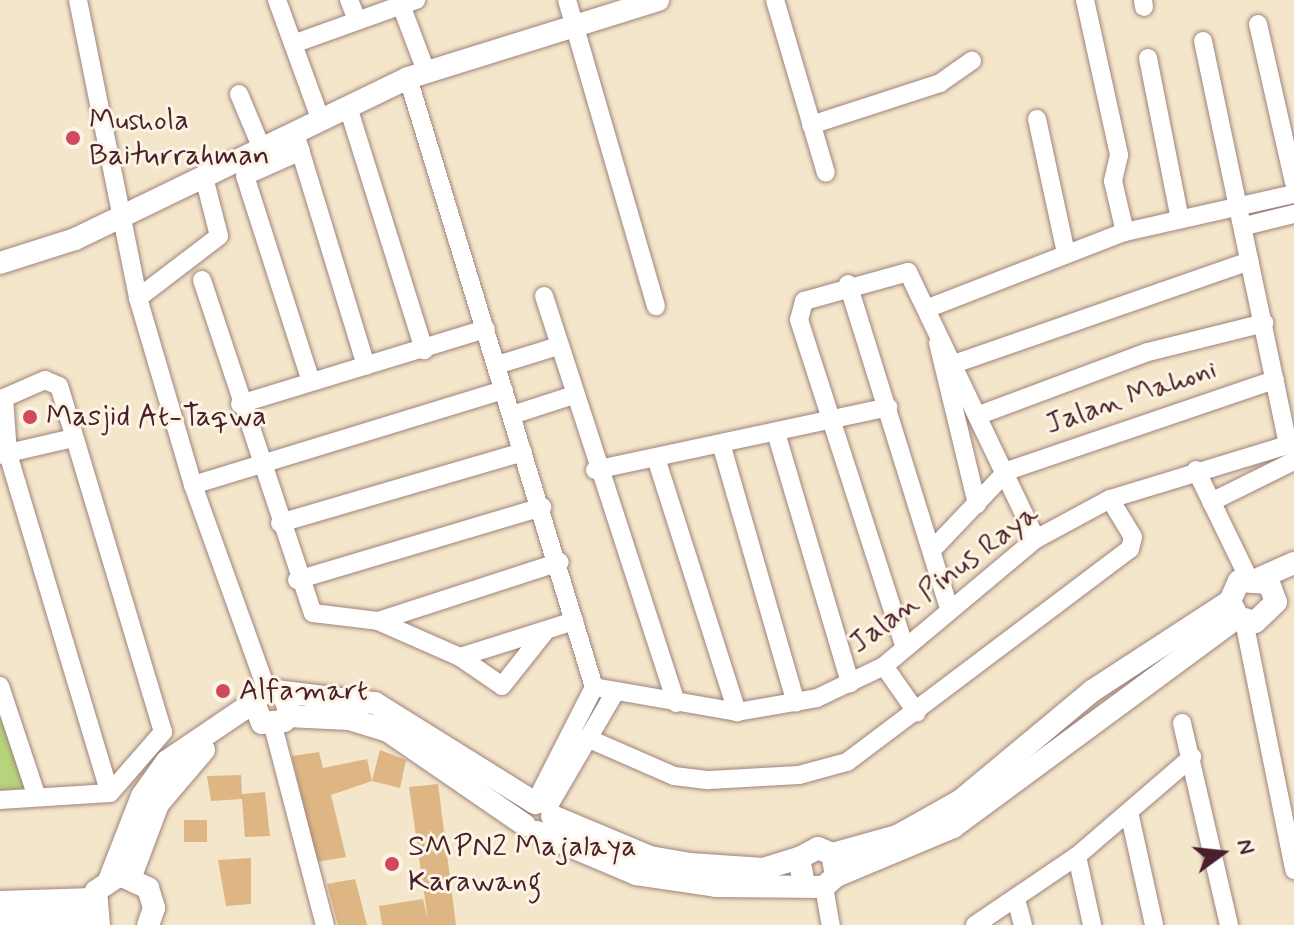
<!DOCTYPE html>
<html>
<head>
<meta charset="utf-8">
<style>
  body { margin:0 }
  #map { position:relative; width:1294px; height:925px; overflow:hidden; background:#f4e6cb; font-family:Mynerve,sans-serif }
  div>[style] { position:absolute }
  [style*='--x'] { left:calc(var(--x)*1px); top:calc(var(--y)*1px); width:calc(var(--w)*1px); rotate:calc(var(--a)*1deg) }
  .green>* { inset:0; background:#b5d47b }
  .building>* { inset:0; background:#deb683; transform-origin:0 0 }
  .roads { filter:drop-shadow(0 0 2px #9f827b) drop-shadow(0 0 2px #9f827b) }
  .minor>* { height:18px; margin:-9px; padding:0 9px; transform-origin:9px; border-radius:9px; background:#fff }
  .tertiary>* { height:22px; margin:-11px; padding:0 11px; transform-origin:11px; border-radius:11px; background:#fff }
  .dots>* { width:22px; height:22px; translate:-50% -50%; box-sizing:border-box; border:4px solid #fcf5e5; border-radius:50% }
  span { translate:-50% -50%; white-space:nowrap; text-align:center; line-height:1.15; -webkit-text-stroke:6px #fcf5e5; paint-order:stroke }
  .poi-label { font-size:30px; color:#4a1f2b }
  .left { translate:0 -50%; text-align:left }
  .street-label { font-size:30px; color:#4a1f2b }
  .north { position:absolute; left:1182px; top:813px; width:80px; height:80px; -webkit-text-stroke:6px #fcf5e5; paint-order:stroke; rotate:75deg; font-size:22px; font-weight:700; line-height:32px; text-align:center; color:#4a1f2b }
  .north::after { content:''; display:block; margin:auto; width:28px; height:36px; background:#4a1f2b; clip-path:polygon(50% 0,100% 100%,50% 72%,0 100%) }
</style>
</head>
<body>
<div id="map">
  <div class="green">
    <div style="clip-path:polygon(0 701px,28px 788px,0 790px)"></div>
  </div>
  <div class="building">
    <div style="clip-path:polygon(380px 750px,406px 760px,400px 788px,372px 781px)"></div>
    <div style="clip-path:polygon(319px 752px,323px 768px,367px 759px,372px 781px,331px 795px,346px 857px,317px 862px,292px 756px)"></div>
    <div style="clip-path:polygon(241px 775px,242px 794px,265px 792px,270px 836px,245px 837px,242px 799px,211px 801px,207px 776px)"></div>
    <div style="clip-path:polygon(438px 784px,456px 925px,382px 925px,379px 906px,423px 899px,428px 920px,409px 787px)"></div>
    <div style="left:184px;top:820px;width:23px;height:22px"></div>
    <div style="clip-path:polygon(251px 858px,251px 904px,226px 906px,218px 860px)"></div>
    <div style="clip-path:polygon(355px 879px,367px 925px,338px 925px,327px 884px)"></div>
  </div>
  <div class="roads">
    <div class="minor">
      <div style="--x:78;--y:0;--w:304;--a:78.6"></div>
      <div style="--x:138;--y:298;--w:195;--a:73.6"></div>
      <div style="--x:193;--y:485;--w:218;--a:70.2"></div>
      <div style="--x:277;--y:0;--w:129;--a:70"></div>
      <div style="--x:349;--y:0;--w:22;--a:68"></div>
      <div style="--x:567;--y:0;--w:319;--a:73.8"></div>
      <div style="--x:775;--y:0;--w:180;--a:73.6"></div>
      <div style="--x:1085;--y:0;--w:159;--a:77.6"></div>
      <div style="--x:1119;--y:155;--w:27;--a:103"></div>
      <div style="--x:1113;--y:181;--w:52;--a:76.8"></div>
      <div style="--x:1143;--y:0;--w:7;--a:82"></div>
      <div style="--x:401;--y:5;--w:71;--a:69.3"></div>
      <div style="--x:1258;--y:24;--w:162;--a:77.2"></div>
      <div style="--x:1203;--y:41;--w:413;--a:78.1"></div>
      <div style="--x:293;--y:44;--w:131;--a:-19.7"></div>
      <div style="--x:1148;--y:58;--w:164;--a:78.8"></div>
      <div style="--x:408;--y:78;--w:637;--a:73.02"></div>
      <div style="--x:594;--y:687;--w:145;--a:9.9"></div>
      <div style="--x:737;--y:712;--w:81;--a:-9.9"></div>
      <div style="--x:817;--y:698;--w:74;--a:-25.5"></div>
      <div style="--x:884;--y:666;--w:198;--a:-39.9"></div>
      <div style="--x:1036;--y:539;--w:84;--a:-28.4"></div>
      <div style="--x:1110;--y:499;--w:192;--a:-16.9"></div>
      <div style="--x:239;--y:94;--w:60;--a:67.3"></div>
      <div style="--x:348;--y:107;--w:255;--a:72.6"></div>
      <div style="--x:1037;--y:119;--w:137;--a:77.8"></div>
      <div style="--x:811;--y:125;--w:136;--a:-18"></div>
      <div style="--x:940;--y:83;--w:39;--a:-35"></div>
      <div style="--x:297;--y:140;--w:236;--a:73"></div>
      <div style="--x:301;--y:151;--w:61;--a:155.9"></div>
      <div style="--x:245;--y:176;--w:216;--a:72.2"></div>
      <div style="--x:1245;--y:226;--w:50;--a:-13.8"></div>
      <div style="--x:202;--y:280;--w:351;--a:71.6"></div>
      <div style="--x:313;--y:613;--w:65;--a:7"></div>
      <div style="--x:378;--y:621;--w:90;--a:23.7"></div>
      <div style="--x:460;--y:657;--w:51;--a:34.6"></div>
      <div style="--x:502;--y:686;--w:68;--a:-51.6"></div>
      <div style="--x:848;--y:284;--w:339;--a:72.7"></div>
      <div style="--x:544;--y:296;--w:428;--a:72"></div>
      <div style="--x:138;--y:298;--w:102;--a:-37.4"></div>
      <div style="--x:219;--y:236;--w:61;--a:-104.3"></div>
      <div style="--x:926;--y:309;--w:213;--a:-21.2"></div>
      <div style="--x:1125;--y:232;--w:173;--a:-12.7"></div>
      <div style="--x:938;--y:343;--w:166;--a:76.4"></div>
      <div style="--x:954;--y:364;--w:313;--a:-19.2"></div>
      <div style="--x:497;--y:365;--w:64;--a:-17.3"></div>
      <div style="--x:240;--y:404;--w:257;--a:-17"></div>
      <div style="--x:982;--y:414;--w:177;--a:-20.5"></div>
      <div style="--x:1148;--y:352;--w:120;--a:-14"></div>
      <div style="--x:512;--y:415;--w:65;--a:-17.9"></div>
      <div style="--x:777;--y:436;--w:258;--a:73.5"></div>
      <div style="--x:722;--y:447;--w:266;--a:73.9"></div>
      <div style="--x:0;--y:455;--w:75;--a:-13.1"></div>
      <div style="--x:656;--y:458;--w:267;--a:72.3"></div>
      <div style="--x:595;--y:470;--w:300;--a:-12.1"></div>
      <div style="--x:1196;--y:470;--w:119;--a:64.1"></div>
      <div style="--x:193;--y:485;--w:325;--a:-17"></div>
      <div style="--x:1211;--y:502;--w:93;--a:-26.3"></div>
      <div style="--x:280;--y:523;--w:253;--a:-16.3"></div>
      <div style="--x:932;--y:550;--w:109;--a:-46.5"></div>
      <div style="--x:1007;--y:471;--w:283;--a:-18.8"></div>
      <div style="--x:297;--y:580;--w:256;--a:-16.6"></div>
      <div style="--x:378;--y:621;--w:191;--a:-18"></div>
      <div style="--x:1244;--y:621;--w:254;--a:78.6"></div>
      <div style="--x:904;--y:645;--w:342;--a:-107.9"></div>
      <div style="--x:799;--y:320;--w:20;--a:-75"></div>
      <div style="--x:804;--y:301;--w:108;--a:-15.6"></div>
      <div style="--x:908;--y:272;--w:296;--a:64.4"></div>
      <div style="--x:460;--y:657;--w:120;--a:-17.5"></div>
      <div style="--x:884;--y:666;--w:57;--a:54.9"></div>
      <div style="--x:0;--y:686;--w:117;--a:71.6"></div>
      <div style="--x:1182;--y:723;--w:207;--a:76.9"></div>
      <div style="--x:273;--y:726;--w:206;--a:75.4"></div>
      <div style="--x:587;--y:738;--w:95;--a:23.6"></div>
      <div style="--x:674;--y:776;--w:35;--a:7"></div>
      <div style="--x:709;--y:780;--w:90;--a:-3.2"></div>
      <div style="--x:799;--y:775;--w:50;--a:-15.2"></div>
      <div style="--x:847;--y:762;--w:354;--a:-37"></div>
      <div style="--x:1130;--y:549;--w:12;--a:-76"></div>
      <div style="--x:1133;--y:537;--w:44;--a:-121.2"></div>
      <div style="--x:0;--y:800;--w:110;--a:-3.6"></div>
      <div style="--x:110;--y:793;--w:81;--a:-49"></div>
      <div style="--x:163;--y:732;--w:361;--a:-106.7"></div>
      <div style="--x:59;--y:386;--w:15;--a:-157"></div>
      <div style="--x:45;--y:380;--w:45;--a:156.3"></div>
      <div style="--x:4;--y:398;--w:56;--a:85.9"></div>
      <div style="--x:8;--y:454;--w:354;--a:73.3"></div>
      <div style="--x:535;--y:803;--w:130;--a:-63"></div>
      <div style="--x:548;--y:807;--w:131;--a:-59.7"></div>
      <div style="--x:1129;--y:812;--w:116;--a:77.5"></div>
      <div style="--x:1077;--y:856;--w:71;--a:77.7"></div>
      <div style="--x:824;--y:887;--w:39;--a:80"></div>
      <div style="--x:1016;--y:899;--w:27;--a:75"></div>
      <div style="--x:975;--y:925;--w:123;--a:-34.1"></div>
      <div style="--x:1077;--y:856;--w:152;--a:-40.7"></div>
    </div>
    <div class="tertiary">
      <div style="--x:0;--y:263;--w:79;--a:-17.7"></div>
      <div style="--x:75;--y:239;--w:370;--a:-25.8"></div>
      <div style="--x:408;--y:78;--w:262;--a:-17.3"></div>
      <div style="--x:1260;--y:578;--w:37;--a:-24"></div>
      <div style="--x:283;--y:694;--w:17;--a:69"></div>
      <div style="--x:289;--y:710;--w:12;--a:114"></div>
      <div style="--x:284;--y:721;--w:22;--a:175"></div>
      <div style="--x:262;--y:723;--w:22;--a:-111"></div>
      <div style="--x:254;--y:702;--w:18;--a:-43"></div>
      <div style="--x:267;--y:690;--w:109;--a:6.9"></div>
      <div style="--x:375;--y:703;--w:189;--a:32"></div>
      <div style="--x:288;--y:716;--w:61;--a:2.8"></div>
      <div style="--x:349;--y:719;--w:41;--a:17.1"></div>
      <div style="--x:388;--y:731;--w:166;--a:34.5"></div>
      <div style="--x:552;--y:816;--w:106;--a:22.7"></div>
      <div style="--x:650;--y:857;--w:41;--a:9.9"></div>
      <div style="--x:690;--y:864;--w:73;--a:3.9"></div>
      <div style="--x:763;--y:869;--w:38;--a:-17"></div>
      <div style="--x:537;--y:832;--w:108;--a:23"></div>
      <div style="--x:636;--y:874;--w:81;--a:8.5"></div>
      <div style="--x:716;--y:886;--w:108;--a:0.5"></div>
      <div style="--x:824;--y:887;--w:16;--a:-43"></div>
      <div style="--x:836;--y:876;--w:22;--a:-100"></div>
      <div style="--x:832;--y:854;--w:15;--a:-157"></div>
      <div style="--x:818;--y:848;--w:21;--a:152"></div>
      <div style="--x:799;--y:858;--w:26;--a:79"></div>
      <div style="--x:832;--y:854;--w:67;--a:-15.5"></div>
      <div style="--x:897;--y:836;--w:72;--a:-29.1"></div>
      <div style="--x:960;--y:801;--w:172;--a:-39.8"></div>
      <div style="--x:1092;--y:691;--w:165;--a:-33.1"></div>
      <div style="--x:1230;--y:601;--w:22;--a:-66"></div>
      <div style="--x:1239;--y:581;--w:30;--a:4"></div>
      <div style="--x:1269;--y:583;--w:20;--a:70"></div>
      <div style="--x:1276;--y:602;--w:29;--a:136"></div>
      <div style="--x:1255;--y:622;--w:18;--a:-164"></div>
      <div style="--x:1238;--y:617;--w:18;--a:-117"></div>
      <div style="--x:131;--y:876;--w:77;--a:-69.4"></div>
      <div style="--x:158;--y:804;--w:71;--a:-49.6"></div>
      <div style="--x:836;--y:876;--w:127;--a:-22.7"></div>
      <div style="--x:953;--y:827;--w:354;--a:-36.4"></div>
      <div style="--x:110;--y:878;--w:88;--a:-68.7"></div>
      <div style="--x:142;--y:796;--w:43;--a:-54.5"></div>
      <div style="--x:167;--y:761;--w:105;--a:-34.1"></div>
      <div style="--x:0;--y:902;--w:93;--a:-1.8"></div>
      <div style="--x:0;--y:919;--w:94;--a:-1.8"></div>
      <div style="--x:99;--y:925;--w:34;--a:-95"></div>
      <div style="--x:96;--y:891;--w:29;--a:-34"></div>
      <div style="--x:120;--y:875;--w:31;--a:25"></div>
      <div style="--x:148;--y:888;--w:21;--a:73"></div>
      <div style="--x:154;--y:908;--w:18;--a:109"></div>
    </div>
  </div>
  <div class="dots">
    <div style="left:73px;top:138px;background:#d1495b"></div>
    <div style="left:30px;top:417px;background:#d1495b"></div>
    <div style="left:223px;top:691px;background:#d1495b"></div>
    <div style="left:392px;top:864px;background:#d1495b"></div>
  </div>
  <div class="poi-label">
    <span class="left" style="left:89px;top:138px">Mushola<br>Baiturrahman</span>
    <span class="left" style="left:46px;top:417px">Masjid At-Taqwa</span>
    <span class="left" style="left:239px;top:691px">Alfamart</span>
    <span class="left" style="left:408px;top:864px">SMPN2 Majalaya<br>Karawang</span>
  </div>
  <div class="street-label">
    <span style="left:1131px;top:397px;rotate:-19deg">Jalan Mahoni</span>
    <span style="left:944px;top:579px;rotate:-37deg">Jalan Pinus Raya</span>
  </div>
  <div class="north">N</div>
</div>
</body>
</html>
